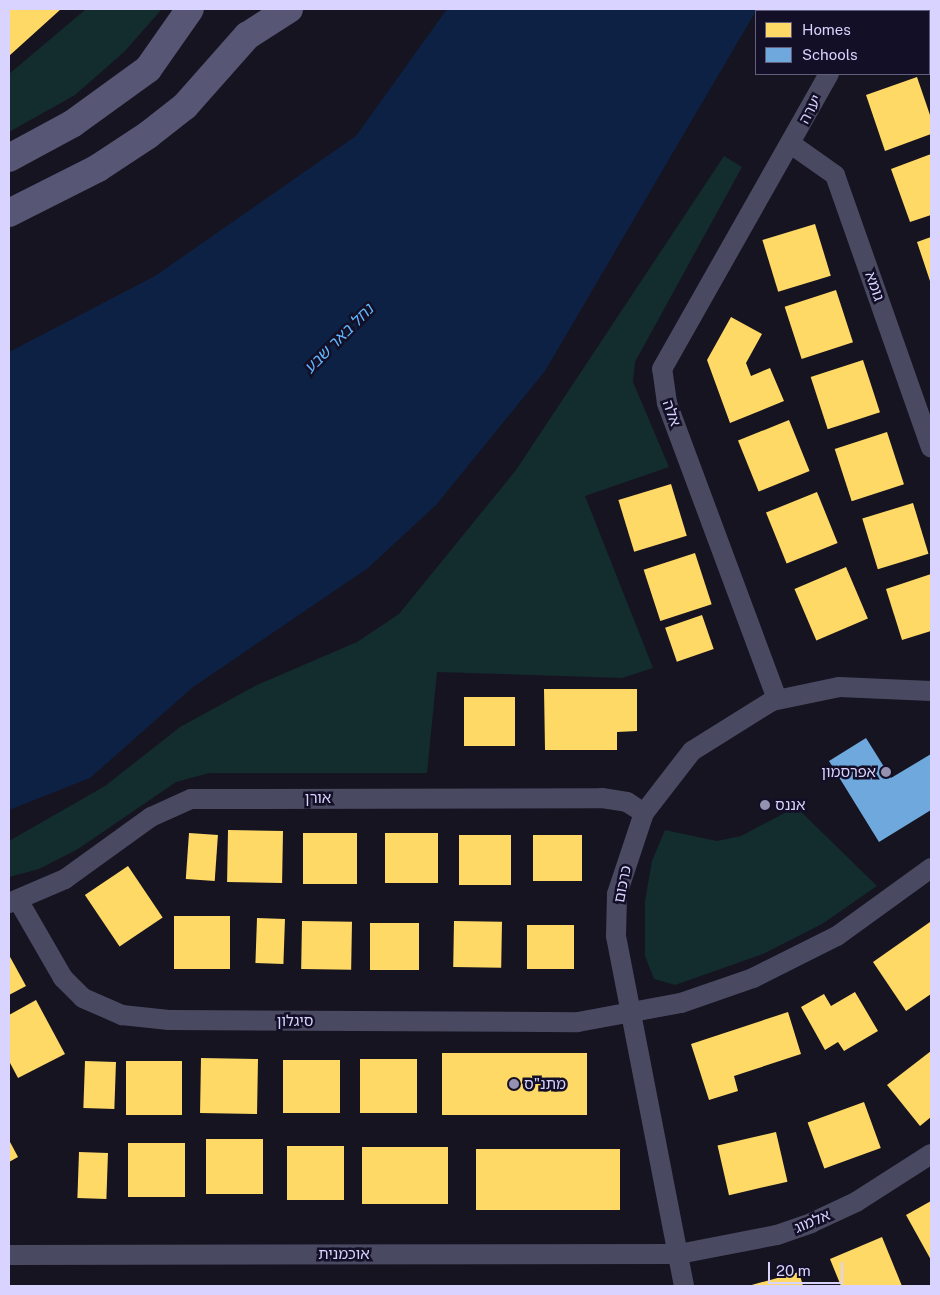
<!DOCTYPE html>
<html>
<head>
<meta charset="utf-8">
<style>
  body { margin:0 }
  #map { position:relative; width:940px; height:1295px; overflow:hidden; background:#161421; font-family:"Public Sans","Noto Sans Hebrew",sans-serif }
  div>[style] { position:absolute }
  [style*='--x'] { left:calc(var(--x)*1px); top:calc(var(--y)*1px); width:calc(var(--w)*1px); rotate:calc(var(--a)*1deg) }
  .green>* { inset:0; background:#132c2d }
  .water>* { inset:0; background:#0d2144 }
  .homes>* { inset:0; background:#ffd966; transform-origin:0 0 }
  .schools>* { inset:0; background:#6fa8dc }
  .street>* { height:20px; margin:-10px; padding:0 10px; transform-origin:10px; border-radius:10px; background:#4a4962 }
  .secondary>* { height:28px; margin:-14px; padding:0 14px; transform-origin:14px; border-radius:14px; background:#575674 }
  .dots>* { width:14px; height:14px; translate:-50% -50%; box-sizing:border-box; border:2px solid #130f26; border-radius:50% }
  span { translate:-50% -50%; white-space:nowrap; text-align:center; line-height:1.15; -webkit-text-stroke:5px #130f26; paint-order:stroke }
  .street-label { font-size:15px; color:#d9d4ff }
  .poi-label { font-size:15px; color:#d9d4ff }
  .right { translate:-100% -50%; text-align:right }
  .left { translate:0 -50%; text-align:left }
  .water-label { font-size:16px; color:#62b6ff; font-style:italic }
  .frame { position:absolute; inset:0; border:10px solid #d9d4ff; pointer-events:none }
  .legend { position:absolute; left:755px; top:10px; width:175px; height:65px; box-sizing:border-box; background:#130f26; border:1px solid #625e7d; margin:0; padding:6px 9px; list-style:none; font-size:15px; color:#d9d4ff }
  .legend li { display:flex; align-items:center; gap:10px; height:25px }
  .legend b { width:25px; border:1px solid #625e7d }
  .scale { position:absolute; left:768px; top:1262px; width:75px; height:22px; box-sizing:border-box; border:2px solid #d9d4ff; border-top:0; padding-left:6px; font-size:15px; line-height:18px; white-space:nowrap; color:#d9d4ff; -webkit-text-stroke:4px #130f26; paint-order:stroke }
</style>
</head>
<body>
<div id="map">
  <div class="green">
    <div style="clip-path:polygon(86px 9px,162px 9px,124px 52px,75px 95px,9px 132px,9px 74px)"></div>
    <div style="clip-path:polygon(724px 156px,742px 167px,635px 362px,633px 382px,669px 467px,585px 496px,653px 668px,622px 678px,437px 672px,427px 773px,209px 773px,176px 782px,78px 849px,39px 869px,9px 877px,9px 841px,105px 786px,180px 727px,257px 685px,357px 642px,399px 614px,516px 470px)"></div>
    <div style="clip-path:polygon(796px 807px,877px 886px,822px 924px,763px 954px,675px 985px,654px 979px,645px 956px,645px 901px,652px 861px,665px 830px,717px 841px,741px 836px)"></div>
  </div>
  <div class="water">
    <div style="clip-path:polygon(447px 9px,757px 9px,545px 371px,436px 505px,368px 568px,193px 687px,90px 778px,9px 810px,9px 352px,155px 276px,356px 136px)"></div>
  </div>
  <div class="homes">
    <div style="clip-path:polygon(9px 9px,61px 9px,9px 56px)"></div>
    <div style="clip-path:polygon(917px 77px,931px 118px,931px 134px,885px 151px,866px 95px)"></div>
    <div style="clip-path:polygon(931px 154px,931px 215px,910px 222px,891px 169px)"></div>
    <div style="left:815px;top:224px;width:54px;height:55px;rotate:73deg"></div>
    <div style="clip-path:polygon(931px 237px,931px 284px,917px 242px)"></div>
    <div style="left:836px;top:290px;width:55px;height:54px;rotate:72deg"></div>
    <div style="clip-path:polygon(731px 317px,762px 334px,746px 363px,751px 376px,770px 368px,784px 401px,730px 423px,707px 360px)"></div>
    <div style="left:863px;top:360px;width:55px;height:55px;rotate:72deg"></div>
    <div style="left:789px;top:420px;width:55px;height:55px;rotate:68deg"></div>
    <div style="left:887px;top:432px;width:55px;height:55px;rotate:72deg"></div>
    <div style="left:671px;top:484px;width:54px;height:55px;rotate:73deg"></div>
    <div style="left:817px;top:492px;width:55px;height:55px;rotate:68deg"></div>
    <div style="left:913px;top:503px;width:53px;height:53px;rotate:73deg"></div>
    <div style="left:695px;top:553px;width:54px;height:54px;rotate:72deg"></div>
    <div style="left:846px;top:567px;width:56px;height:56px;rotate:67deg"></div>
    <div style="clip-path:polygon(931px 574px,931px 631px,902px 640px,886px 589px)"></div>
    <div style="left:702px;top:615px;width:36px;height:39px;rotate:71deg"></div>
    <div style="clip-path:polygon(544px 689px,637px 689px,637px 731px,617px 732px,617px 750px,545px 750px)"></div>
    <div style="left:464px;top:697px;width:51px;height:49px"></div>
    <div style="left:283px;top:831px;width:52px;height:55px;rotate:91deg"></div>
    <div style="left:189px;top:833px;width:29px;height:46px;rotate:4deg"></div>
    <div style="left:303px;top:833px;width:54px;height:51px"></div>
    <div style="left:385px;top:833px;width:53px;height:50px"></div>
    <div style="left:459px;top:835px;width:52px;height:50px"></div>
    <div style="left:533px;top:835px;width:49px;height:46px"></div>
    <div style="left:128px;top:866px;width:62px;height:52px;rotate:56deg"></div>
    <div style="left:174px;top:916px;width:56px;height:53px"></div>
    <div style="left:257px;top:918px;width:28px;height:45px;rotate:2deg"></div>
    <div style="left:302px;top:921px;width:50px;height:48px;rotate:1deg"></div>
    <div style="left:454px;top:921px;width:48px;height:46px;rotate:1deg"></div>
    <div style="clip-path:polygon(930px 922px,931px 994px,906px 1011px,873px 962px)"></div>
    <div style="left:370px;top:923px;width:49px;height:47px"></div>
    <div style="left:527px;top:925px;width:47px;height:44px"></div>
    <div style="clip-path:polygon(9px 955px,26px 986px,9px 995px)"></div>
    <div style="clip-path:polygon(855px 992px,878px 1031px,844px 1051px,838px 1042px,825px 1050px,801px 1007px,824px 994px,831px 1006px)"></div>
    <div style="clip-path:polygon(36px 1000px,65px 1054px,18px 1078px,9px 1061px,9px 1015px)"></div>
    <div style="clip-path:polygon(788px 1012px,801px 1054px,734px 1076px,738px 1091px,709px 1100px,691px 1044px)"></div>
    <div style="clip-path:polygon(931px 1051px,931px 1117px,920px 1126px,887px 1085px)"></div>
    <div style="left:442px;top:1053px;width:145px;height:62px"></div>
    <div style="left:201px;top:1058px;width:57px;height:55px;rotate:1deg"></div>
    <div style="left:360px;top:1059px;width:57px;height:54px"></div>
    <div style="left:283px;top:1060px;width:57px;height:53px"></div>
    <div style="left:85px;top:1061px;width:31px;height:47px;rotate:2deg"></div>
    <div style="left:126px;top:1061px;width:56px;height:54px"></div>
    <div style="left:864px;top:1102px;width:49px;height:60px;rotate:70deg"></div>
    <div style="left:776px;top:1132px;width:51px;height:60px;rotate:77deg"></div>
    <div style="left:263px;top:1139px;width:55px;height:57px;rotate:90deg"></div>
    <div style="clip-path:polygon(9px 1140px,18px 1157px,9px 1162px)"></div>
    <div style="left:128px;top:1143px;width:57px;height:54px"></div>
    <div style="left:287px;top:1146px;width:57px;height:54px"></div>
    <div style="left:362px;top:1147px;width:86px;height:57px"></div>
    <div style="left:476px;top:1149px;width:144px;height:61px"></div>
    <div style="left:79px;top:1152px;width:29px;height:46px;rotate:2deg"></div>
    <div style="clip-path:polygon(931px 1201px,931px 1260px,906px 1215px)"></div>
    <div style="clip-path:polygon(882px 1237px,902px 1286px,841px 1286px,830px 1259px)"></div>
    <div style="clip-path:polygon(799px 1272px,803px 1286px,748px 1286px)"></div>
  </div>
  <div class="schools">
    <div style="clip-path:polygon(866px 738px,891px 778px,931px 754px,931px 810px,879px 842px,829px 761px)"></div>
  </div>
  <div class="street">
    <div style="--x:862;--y:11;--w:2;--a:-63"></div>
    <div style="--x:791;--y:144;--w:54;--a:35.2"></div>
    <div style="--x:835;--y:175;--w:289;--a:70.6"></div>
    <div style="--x:777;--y:699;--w:316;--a:-110.4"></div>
    <div style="--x:667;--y:403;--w:34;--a:-98"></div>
    <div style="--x:662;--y:369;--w:339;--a:-60.5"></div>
    <div style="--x:18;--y:900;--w:90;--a:60"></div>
    <div style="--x:63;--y:978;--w:28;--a:45"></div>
    <div style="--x:83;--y:998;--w:43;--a:23.6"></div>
    <div style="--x:122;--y:1015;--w:47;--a:6.1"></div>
    <div style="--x:169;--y:1020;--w:409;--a:0.3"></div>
    <div style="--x:578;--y:1022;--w:105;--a:-10.5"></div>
    <div style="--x:681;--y:1003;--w:76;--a:-19.1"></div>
    <div style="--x:753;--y:978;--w:94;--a:-26.6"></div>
    <div style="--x:837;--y:936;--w:116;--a:-35.9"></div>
    <div style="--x:9;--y:903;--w:61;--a:-23.2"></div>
    <div style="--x:65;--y:879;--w:106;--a:-35.8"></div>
    <div style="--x:151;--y:817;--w:44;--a:-24.2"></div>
    <div style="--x:191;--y:799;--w:411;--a:-0.1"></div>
    <div style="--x:602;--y:798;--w:25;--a:9"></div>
    <div style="--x:627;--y:802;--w:20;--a:33"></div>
    <div style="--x:9;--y:1255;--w:670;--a:-0.09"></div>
    <div style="--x:679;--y:1254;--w:100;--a:-11"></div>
    <div style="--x:777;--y:1235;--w:36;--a:-19"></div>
    <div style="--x:811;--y:1223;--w:50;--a:-25"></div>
    <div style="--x:856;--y:1202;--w:89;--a:-32.6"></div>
    <div style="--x:684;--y:1286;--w:357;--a:-101"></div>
    <div style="--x:616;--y:936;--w:42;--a:-88.6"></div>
    <div style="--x:617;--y:894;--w:85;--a:-71.6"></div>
    <div style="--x:644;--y:813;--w:78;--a:-52.3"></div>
    <div style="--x:692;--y:751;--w:94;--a:-32"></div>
    <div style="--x:772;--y:701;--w:68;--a:-11.8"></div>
    <div style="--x:839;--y:687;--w:92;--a:2.5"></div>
  </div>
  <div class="secondary">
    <div style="--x:9;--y:158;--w:72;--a:-28.4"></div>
    <div style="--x:72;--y:124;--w:94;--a:-35.9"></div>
    <div style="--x:148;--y:69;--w:73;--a:-55"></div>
    <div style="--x:9;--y:213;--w:100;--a:-26.8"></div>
    <div style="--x:98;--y:168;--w:60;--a:-33.4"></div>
    <div style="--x:148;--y:135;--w:47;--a:-38.1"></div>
    <div style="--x:185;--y:106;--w:94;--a:-48.5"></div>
    <div style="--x:247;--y:36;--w:50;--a:-32.7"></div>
  </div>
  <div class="dots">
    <div style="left:886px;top:772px;background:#9591b1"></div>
    <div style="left:765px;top:805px;background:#9591b1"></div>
    <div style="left:514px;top:1084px;background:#9591b1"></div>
  </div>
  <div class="street-label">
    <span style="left:810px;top:109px;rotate:-62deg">יערה</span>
    <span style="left:875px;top:286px;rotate:71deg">גומא</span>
    <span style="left:672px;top:413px;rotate:71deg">אלה</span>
    <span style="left:318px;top:798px">אורן</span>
    <span style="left:622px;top:884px;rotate:-79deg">כרכום</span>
    <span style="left:295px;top:1021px">סיגלון</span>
    <span style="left:812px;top:1221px;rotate:-23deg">אלמוג</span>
    <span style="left:344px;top:1254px">אוכמנית</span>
  </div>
  <div class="poi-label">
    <span class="right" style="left:876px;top:772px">אפרסמון</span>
    <span class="left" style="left:775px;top:805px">אננס</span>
    <span class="left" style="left:524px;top:1084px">מתנ"ס</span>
  </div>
  <div class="water-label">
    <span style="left:339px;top:339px;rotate:-45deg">נחל באר שבע</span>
  </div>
  <div class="frame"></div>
  <ul class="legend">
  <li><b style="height:14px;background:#ffd966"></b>Homes</li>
  <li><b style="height:14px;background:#6fa8dc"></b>Schools</li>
  </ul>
  <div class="scale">20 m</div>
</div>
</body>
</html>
